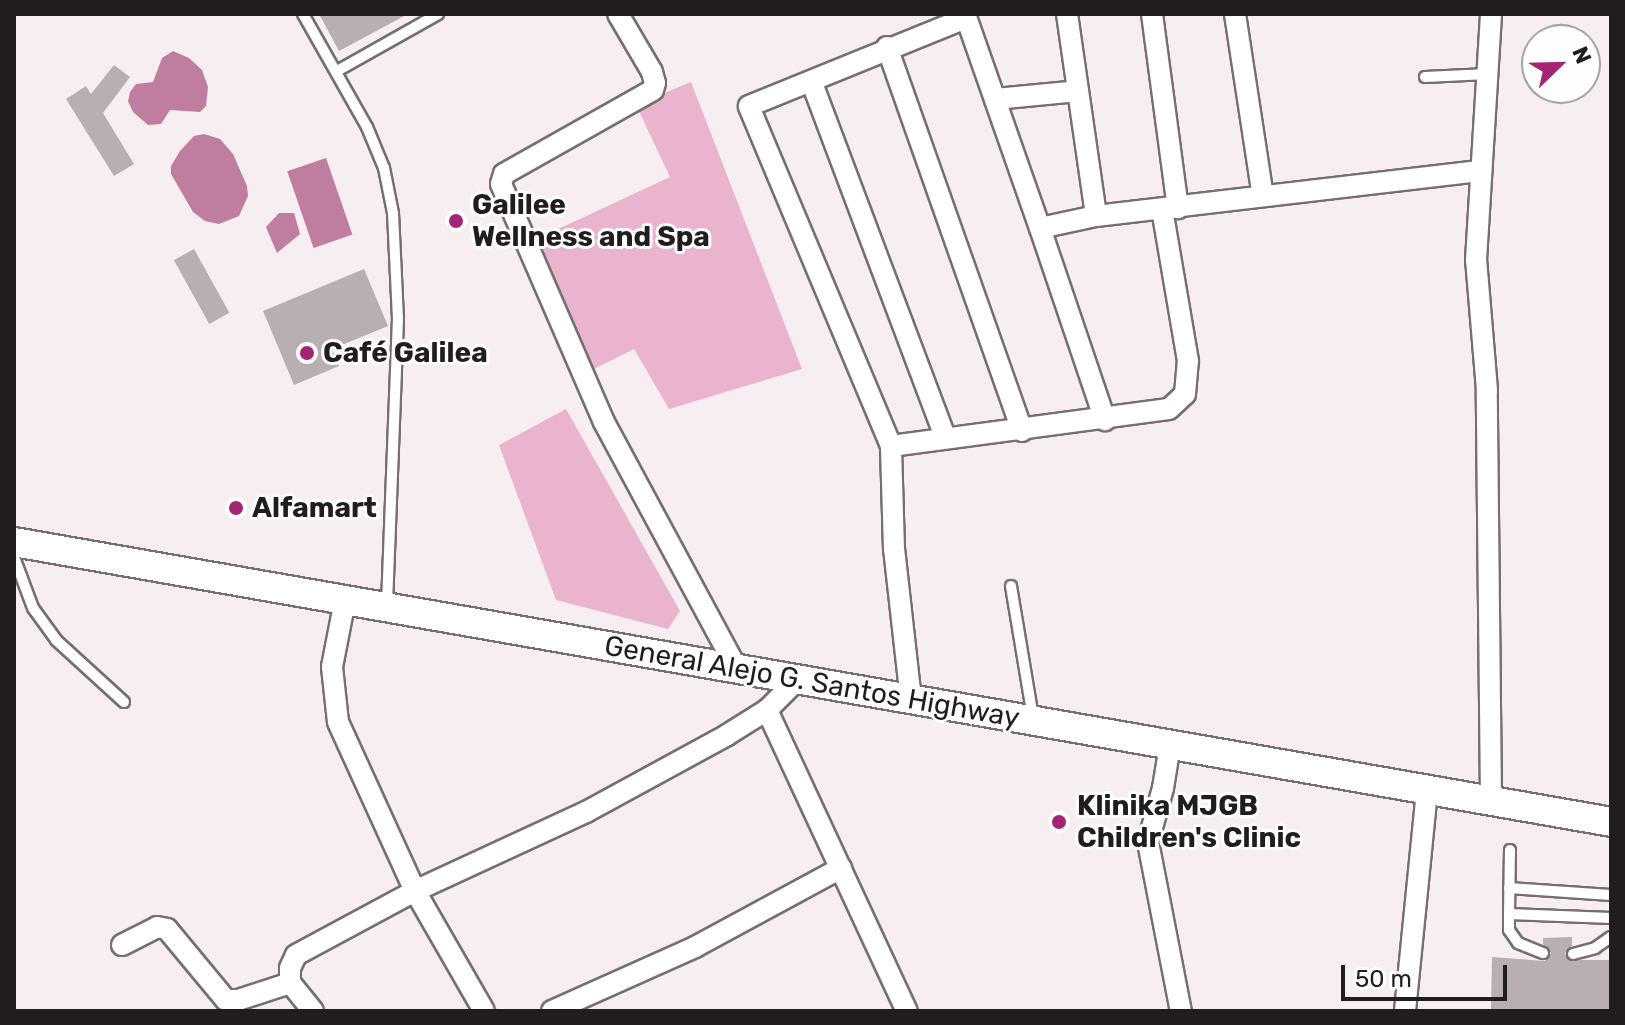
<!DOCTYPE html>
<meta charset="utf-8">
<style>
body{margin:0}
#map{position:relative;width:1625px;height:1025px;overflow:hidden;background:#f7eef2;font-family:Rubik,sans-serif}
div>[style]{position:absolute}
.green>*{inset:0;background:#eab4cf}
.water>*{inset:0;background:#bf7d9f;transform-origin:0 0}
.building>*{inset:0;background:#b8afb3;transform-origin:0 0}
.roads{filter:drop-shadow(2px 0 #766e72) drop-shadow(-2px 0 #766e72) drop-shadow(0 2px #766e72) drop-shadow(0 -2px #766e72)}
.lane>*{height:10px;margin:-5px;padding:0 5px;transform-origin:5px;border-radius:5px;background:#fff}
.street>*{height:20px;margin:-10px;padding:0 10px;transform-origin:10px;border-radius:10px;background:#fff}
.secondary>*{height:28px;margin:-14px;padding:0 14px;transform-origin:14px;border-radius:14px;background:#fff}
.dots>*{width:22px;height:22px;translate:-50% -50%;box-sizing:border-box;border:4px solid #fefefe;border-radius:50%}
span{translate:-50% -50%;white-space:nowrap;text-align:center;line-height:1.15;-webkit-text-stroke:6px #fefefe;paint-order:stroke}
.poi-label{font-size:28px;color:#211d1f;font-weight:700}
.left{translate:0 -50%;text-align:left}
.street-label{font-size:28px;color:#211d1f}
.frame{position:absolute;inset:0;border:16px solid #211d1f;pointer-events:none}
.north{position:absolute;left:1521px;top:24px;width:80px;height:80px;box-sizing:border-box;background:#fefefe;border:2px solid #a6a4a5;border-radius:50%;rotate:67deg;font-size:22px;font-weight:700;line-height:32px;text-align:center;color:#211d1f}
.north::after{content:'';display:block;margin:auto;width:28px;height:36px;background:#a52575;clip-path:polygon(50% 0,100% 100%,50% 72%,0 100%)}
.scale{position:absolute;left:1341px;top:965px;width:166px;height:36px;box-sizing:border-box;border:4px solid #211d1f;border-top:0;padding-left:10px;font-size:24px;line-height:28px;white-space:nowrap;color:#211d1f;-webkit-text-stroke:6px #fefefe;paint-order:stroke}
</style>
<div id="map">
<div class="green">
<i style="clip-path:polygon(691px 82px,802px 369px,669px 409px,634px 349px,580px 376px,526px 244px,670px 177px,636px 105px)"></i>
<i style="clip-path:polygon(566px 409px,680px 611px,668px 629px,556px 600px,499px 445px)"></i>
</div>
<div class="water">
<i style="clip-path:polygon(173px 51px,189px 58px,202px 70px,208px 87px,206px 106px,200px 112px,170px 110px,161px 124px,148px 125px,133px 112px,128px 101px,130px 92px,136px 84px,153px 82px,162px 58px)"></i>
<i style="clip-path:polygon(204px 134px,220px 139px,233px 154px,247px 186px,248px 196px,239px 216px,219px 224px,205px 221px,193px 212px,171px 174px,171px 166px,180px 151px,194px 136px)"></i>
<i style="left:326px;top:158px;width:81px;height:41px;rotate:71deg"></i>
<i style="clip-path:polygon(279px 213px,294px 213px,300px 234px,277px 253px,266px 227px)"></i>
</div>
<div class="building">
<i style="clip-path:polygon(319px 14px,408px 14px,339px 51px)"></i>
<i style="clip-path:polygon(114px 65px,130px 77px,103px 113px,134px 164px,114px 176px,66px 99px,86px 86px,91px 94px)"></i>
<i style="left:194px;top:249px;width:73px;height:23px;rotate:61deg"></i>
<i style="clip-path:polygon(364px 269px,388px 326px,332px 349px,339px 366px,294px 385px,263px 311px)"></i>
<i style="clip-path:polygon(1572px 937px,1572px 946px,1565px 953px,1568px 960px,1611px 960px,1611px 1011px,1491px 1011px,1492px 957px,1545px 961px,1551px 953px,1543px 944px,1543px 938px)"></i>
</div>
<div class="roads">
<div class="lane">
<i style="left:303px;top:14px;width:130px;rotate:60.5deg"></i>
<i style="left:367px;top:127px;width:44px;rotate:67.5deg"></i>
<i style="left:384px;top:168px;width:46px;rotate:78.7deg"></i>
<i style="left:393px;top:213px;width:105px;rotate:87.3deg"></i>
<i style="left:398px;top:318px;width:288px;rotate:92.2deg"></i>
<i style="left:337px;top:71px;width:116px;rotate:-29.4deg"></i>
<i style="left:1425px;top:77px;width:63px;rotate:-2.7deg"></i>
<i style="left:14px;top:557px;width:54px;rotate:69.6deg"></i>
<i style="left:33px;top:608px;width:39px;rotate:54deg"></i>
<i style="left:56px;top:640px;width:92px;rotate:42.4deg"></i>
<i style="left:1011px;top:586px;width:134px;rotate:80.5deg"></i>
<i style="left:1510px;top:850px;width:64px;rotate:90.9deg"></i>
<i style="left:1509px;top:914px;width:102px;rotate:2.2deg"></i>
<i style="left:1509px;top:888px;width:102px;rotate:3.9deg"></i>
<i style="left:1509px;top:914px;width:16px;rotate:90deg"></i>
<i style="left:1509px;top:930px;width:16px;rotate:55deg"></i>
<i style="left:1518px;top:943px;width:27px;rotate:22deg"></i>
<i style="left:1573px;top:954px;width:23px;rotate:-15deg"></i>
<i style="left:1595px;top:948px;width:19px;rotate:-35deg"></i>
</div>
<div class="street">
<i style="left:618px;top:14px;width:67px;rotate:59.6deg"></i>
<i style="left:652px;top:72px;width:11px;rotate:75deg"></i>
<i style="left:655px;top:83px;width:7px;rotate:106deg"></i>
<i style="left:653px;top:90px;width:171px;rotate:150.6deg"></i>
<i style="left:504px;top:174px;width:10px;rotate:107deg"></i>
<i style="left:501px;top:184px;width:259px;rotate:66.6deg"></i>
<i style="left:604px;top:422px;width:281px;rotate:61.7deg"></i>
<i style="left:965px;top:14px;width:227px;rotate:70.7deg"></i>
<i style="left:1040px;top:228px;width:57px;rotate:-12.1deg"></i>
<i style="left:1096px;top:216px;width:388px;rotate:-6.7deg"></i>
<i style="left:1067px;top:14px;width:204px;rotate:81.8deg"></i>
<i style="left:1152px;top:14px;width:196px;rotate:82.4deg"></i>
<i style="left:1235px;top:14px;width:184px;rotate:81.3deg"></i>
<i style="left:887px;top:47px;width:407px;rotate:70.6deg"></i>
<i style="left:812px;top:83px;width:378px;rotate:69.4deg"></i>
<i style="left:995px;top:99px;width:83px;rotate:-5.5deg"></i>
<i style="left:1040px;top:228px;width:203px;rotate:71.3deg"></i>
<i style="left:891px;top:446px;width:280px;rotate:-7.6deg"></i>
<i style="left:1169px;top:409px;width:22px;rotate:-43deg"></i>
<i style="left:1185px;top:394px;width:33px;rotate:-85deg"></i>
<i style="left:1188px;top:361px;width:154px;rotate:-99.7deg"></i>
<i style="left:345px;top:600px;width:68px;rotate:101deg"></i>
<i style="left:332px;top:667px;width:55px;rotate:83.8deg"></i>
<i style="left:338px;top:722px;width:186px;rotate:65.5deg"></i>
<i style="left:415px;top:891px;width:138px;rotate:60.1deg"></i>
<i style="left:911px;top:700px;width:152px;rotate:-96.4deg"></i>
<i style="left:894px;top:549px;width:103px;rotate:-91.7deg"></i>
<i style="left:891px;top:446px;width:368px;rotate:-112.7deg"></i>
<i style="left:749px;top:106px;width:234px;rotate:-22.1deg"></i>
<i style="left:767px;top:710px;width:332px;rotate:65.1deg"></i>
<i style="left:1170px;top:745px;width:44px;rotate:99.2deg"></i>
<i style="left:1163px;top:788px;width:56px;rotate:105.5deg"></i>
<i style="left:1148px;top:842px;width:172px;rotate:79deg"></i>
<i style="left:1491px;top:800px;width:410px;rotate:-90.6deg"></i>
<i style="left:1487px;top:390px;width:130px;rotate:-94.8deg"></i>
<i style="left:1476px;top:260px;width:246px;rotate:-86.5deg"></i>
<i style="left:122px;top:945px;width:39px;rotate:-27deg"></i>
<i style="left:157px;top:927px;width:10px;rotate:11deg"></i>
<i style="left:167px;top:929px;width:92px;rotate:50.3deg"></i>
<i style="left:226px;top:1000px;width:12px"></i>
<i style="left:238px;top:1000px;width:55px;rotate:-18.1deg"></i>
<i style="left:313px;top:1011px;width:36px;rotate:-129deg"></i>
<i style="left:290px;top:983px;width:15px;rotate:-90deg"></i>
<i style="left:290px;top:968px;width:14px;rotate:-65deg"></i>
<i style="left:296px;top:955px;width:135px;rotate:-28.3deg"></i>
<i style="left:415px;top:891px;width:188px;rotate:-24.8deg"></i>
<i style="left:586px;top:812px;width:161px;rotate:-28.6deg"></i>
<i style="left:727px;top:735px;width:47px;rotate:-32deg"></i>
<i style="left:767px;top:710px;width:40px;rotate:-45deg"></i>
<i style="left:552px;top:1011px;width:157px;rotate:-24.1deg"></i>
<i style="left:695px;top:947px;width:166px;rotate:-28.4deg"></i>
<i style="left:1405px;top:1011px;width:222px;rotate:-84.3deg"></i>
</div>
<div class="secondary">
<i style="left:14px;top:542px;width:1621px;rotate:9.94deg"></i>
</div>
</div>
<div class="dots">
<i style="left:456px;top:221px;background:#a52575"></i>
<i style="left:307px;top:353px;background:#a52575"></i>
<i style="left:236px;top:508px;background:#a52575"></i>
<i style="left:1059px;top:822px;background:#a52575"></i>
</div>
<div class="poi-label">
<span class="left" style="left:472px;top:221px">Galilee<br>Wellness and Spa</span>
<span class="left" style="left:323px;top:353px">Café Galilea</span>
<span class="left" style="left:252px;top:508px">Alfamart</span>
<span class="left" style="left:1077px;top:822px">Klinika MJGB<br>Children's Clinic</span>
</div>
<div class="street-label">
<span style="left:812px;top:682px;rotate:10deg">General Alejo G. Santos Highway</span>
</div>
<div class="frame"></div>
<div class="north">N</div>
<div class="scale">50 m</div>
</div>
